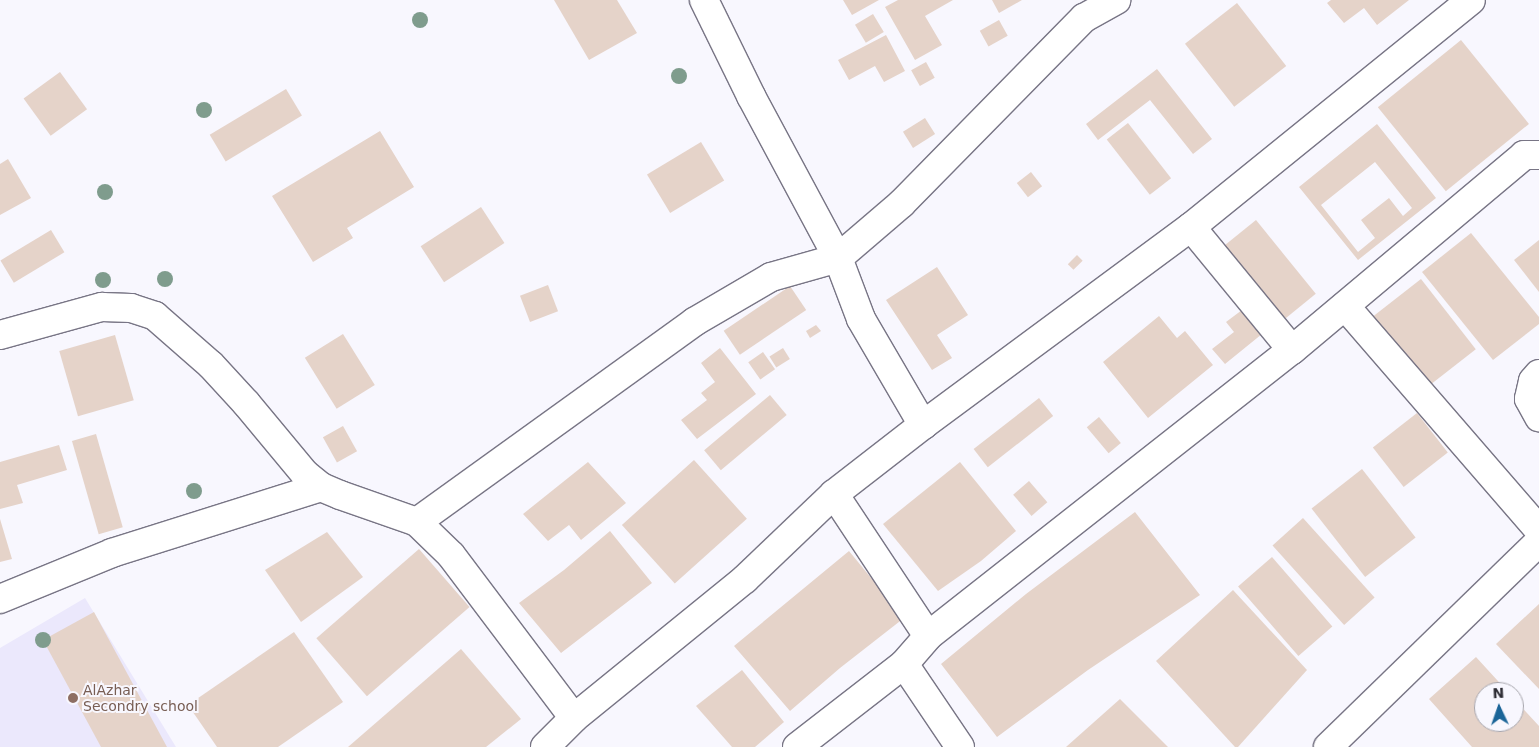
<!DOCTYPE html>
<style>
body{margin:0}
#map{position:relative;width:1539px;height:747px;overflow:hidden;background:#f8f7fe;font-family:"DejaVu Sans",sans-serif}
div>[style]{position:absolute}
.built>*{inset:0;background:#ebe8fc}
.building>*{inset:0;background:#e5d3c9;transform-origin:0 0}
.roads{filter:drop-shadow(1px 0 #787585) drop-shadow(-1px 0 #787585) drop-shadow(0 1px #787585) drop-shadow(0 -1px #787585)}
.street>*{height:28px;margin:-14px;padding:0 14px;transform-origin:14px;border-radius:14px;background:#fff}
.trees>*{width:16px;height:16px;margin:-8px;border-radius:50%;background:#7f9c8d}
.dots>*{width:14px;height:14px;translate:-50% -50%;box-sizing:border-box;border:2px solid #f8f7fe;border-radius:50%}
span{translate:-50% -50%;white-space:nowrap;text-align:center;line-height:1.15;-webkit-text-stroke:4px #f8f7fe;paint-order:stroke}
.education-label{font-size:14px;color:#785e54}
.left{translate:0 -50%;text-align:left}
.north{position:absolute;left:1474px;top:682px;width:50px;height:50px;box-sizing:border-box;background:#f8f7fe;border:1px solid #a7a6ad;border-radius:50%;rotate:357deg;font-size:14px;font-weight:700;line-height:20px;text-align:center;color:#2d2c33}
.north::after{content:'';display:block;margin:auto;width:18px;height:22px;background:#1b6598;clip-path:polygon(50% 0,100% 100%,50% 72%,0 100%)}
</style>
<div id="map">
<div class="built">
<i style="clip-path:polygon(85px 598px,176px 747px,0 747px,0 648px)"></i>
</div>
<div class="building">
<i style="clip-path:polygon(554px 0,617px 0,637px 33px,589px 60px)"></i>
<i style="clip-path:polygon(843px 0,879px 0,852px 15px)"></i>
<i style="clip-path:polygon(898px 0,953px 0,925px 16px,942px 45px,915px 60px,885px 7px)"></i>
<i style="clip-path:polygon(992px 0,1022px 0,999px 13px)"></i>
<i style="clip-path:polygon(1331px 0,1409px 0,1377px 25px,1364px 8px,1344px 23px,1327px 3px)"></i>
<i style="left:1237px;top:3px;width:80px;height:66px;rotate:52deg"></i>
<i style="left:873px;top:14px;width:21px;height:21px;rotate:59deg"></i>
<i style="left:999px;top:20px;width:18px;height:22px;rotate:61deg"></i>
<i style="clip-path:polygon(886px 35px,905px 71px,884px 82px,875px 66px,849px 80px,838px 60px)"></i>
<i style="left:1461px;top:40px;width:108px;height:107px;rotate:51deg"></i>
<i style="left:926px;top:62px;width:18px;height:17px;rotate:61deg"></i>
<i style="clip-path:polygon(1157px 69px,1212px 139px,1193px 154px,1150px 100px,1098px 140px,1086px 124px)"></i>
<i style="left:60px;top:72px;width:46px;height:45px;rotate:54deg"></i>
<i style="left:286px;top:89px;width:31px;height:89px;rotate:59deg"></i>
<i style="left:925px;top:118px;width:19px;height:26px;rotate:58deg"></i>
<i style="left:1128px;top:123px;width:70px;height:27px;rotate:52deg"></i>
<i style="clip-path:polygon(evenodd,1377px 124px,1436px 198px,1358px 260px,1299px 187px,1377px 124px,1375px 162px,1412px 208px,1403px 216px,1389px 198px,1361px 220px,1375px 238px,1358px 252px,1321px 205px,1375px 162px)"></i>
<i style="clip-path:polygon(380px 131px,414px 187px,347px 228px,353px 238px,313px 262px,272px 196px)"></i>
<i style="left:701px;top:142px;width:45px;height:63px;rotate:59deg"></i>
<i style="clip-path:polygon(8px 159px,31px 198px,0 215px,0 164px)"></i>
<i style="left:1031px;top:172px;width:18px;height:18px;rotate:52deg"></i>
<i style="left:481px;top:207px;width:43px;height:72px;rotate:57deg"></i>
<i style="left:1256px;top:220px;width:95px;height:45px;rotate:51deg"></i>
<i style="left:51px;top:230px;width:26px;height:59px;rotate:59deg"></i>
<i style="clip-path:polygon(1471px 233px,1539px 317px,1539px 324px,1493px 360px,1422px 272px)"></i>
<i style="clip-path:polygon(1539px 240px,1539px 292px,1514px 260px)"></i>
<i style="left:1077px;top:255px;width:8px;height:13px;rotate:45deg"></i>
<i style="clip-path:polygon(937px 267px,968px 315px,937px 335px,952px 358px,932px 370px,886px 300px)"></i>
<i style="left:1421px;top:279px;width:89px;height:63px;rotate:52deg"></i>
<i style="left:548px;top:285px;width:28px;height:30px;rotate:69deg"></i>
<i style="left:790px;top:286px;width:29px;height:80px;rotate:56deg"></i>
<i style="clip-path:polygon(1242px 310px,1262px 334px,1225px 364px,1212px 349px,1234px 332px,1226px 322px)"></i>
<i style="clip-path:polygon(1159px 316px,1177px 338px,1185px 331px,1213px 365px,1148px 418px,1103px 362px)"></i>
<i style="clip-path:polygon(816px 325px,821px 331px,810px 338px,806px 331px)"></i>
<i style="left:343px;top:334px;width:60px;height:45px;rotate:58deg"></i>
<i style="left:115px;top:335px;width:68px;height:58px;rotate:74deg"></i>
<i style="clip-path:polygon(720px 348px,756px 394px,697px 439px,681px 420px,707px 400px,701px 393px,715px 382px,701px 363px)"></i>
<i style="left:783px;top:348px;width:13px;height:16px;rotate:58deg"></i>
<i style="left:763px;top:352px;width:21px;height:18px;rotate:55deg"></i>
<i style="left:770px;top:395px;width:26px;height:86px;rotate:50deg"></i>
<i style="left:1039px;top:398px;width:23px;height:83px;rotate:52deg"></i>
<i style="left:1417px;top:413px;width:50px;height:56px;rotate:52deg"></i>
<i style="left:1099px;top:417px;width:34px;height:16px;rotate:50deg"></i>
<i style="left:343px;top:426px;width:29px;height:23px;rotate:61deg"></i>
<i style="left:96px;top:434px;width:97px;height:25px;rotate:74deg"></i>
<i style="clip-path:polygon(59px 445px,67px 470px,17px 485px,23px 503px,0 509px,0 462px)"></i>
<i style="left:694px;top:460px;width:79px;height:97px;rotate:48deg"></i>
<i style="clip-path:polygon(588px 462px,626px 503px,581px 540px,569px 525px,548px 541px,523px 514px)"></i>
<i style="clip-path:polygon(960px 462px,1016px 531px,981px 561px,938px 591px,883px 524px)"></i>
<i style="left:1362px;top:469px;width:87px;height:64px;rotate:52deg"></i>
<i style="left:1029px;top:481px;width:28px;height:21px;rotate:49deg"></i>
<i style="clip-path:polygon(1135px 512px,1200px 595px,1088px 670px,997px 737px,941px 664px,1026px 594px)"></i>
<i style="left:1303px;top:518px;width:107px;height:41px;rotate:48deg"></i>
<i style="clip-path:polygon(0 519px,12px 559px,0 562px)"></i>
<i style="clip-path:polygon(610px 531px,652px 583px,561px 653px,519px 603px,564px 570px)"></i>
<i style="clip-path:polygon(327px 532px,363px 577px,301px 622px,265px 570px)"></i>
<i style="left:419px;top:549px;width:77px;height:136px;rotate:49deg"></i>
<i style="clip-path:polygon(849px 551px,904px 618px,840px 668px,790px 711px,734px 646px)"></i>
<i style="left:1272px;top:557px;width:92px;height:45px;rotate:49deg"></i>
<i style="clip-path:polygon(1233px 590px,1307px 670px,1238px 747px,1235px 747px,1156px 661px)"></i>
<i style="clip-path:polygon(1539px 604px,1539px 689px,1496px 644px)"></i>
<i style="clip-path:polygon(94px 612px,167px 747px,101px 747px,43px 640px)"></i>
<i style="clip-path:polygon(294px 632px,343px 702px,278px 747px,217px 747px,188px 705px)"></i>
<i style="clip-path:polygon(461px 649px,521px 719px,486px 747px,348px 747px)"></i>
<i style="clip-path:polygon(1476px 657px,1508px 692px,1484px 692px,1484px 722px,1514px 722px,1514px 699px,1539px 726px,1539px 747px,1472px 747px,1429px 699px)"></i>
<i style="clip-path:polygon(742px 670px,784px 722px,755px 747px,732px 747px,696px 706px)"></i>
<i style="clip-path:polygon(1120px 699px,1168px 747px,1066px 747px)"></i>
</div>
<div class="roads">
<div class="street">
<i style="left:704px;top:0;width:107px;rotate:63.9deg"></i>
<i style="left:751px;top:96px;width:184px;rotate:61.8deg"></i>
<i style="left:838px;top:258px;width:65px;rotate:69.3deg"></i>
<i style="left:861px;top:319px;width:123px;rotate:59.7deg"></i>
<i style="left:1191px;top:227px;width:159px;rotate:50.6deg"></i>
<i style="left:1345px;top:306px;width:296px;rotate:49.1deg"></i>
<i style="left:0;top:335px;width:106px;rotate:-15.4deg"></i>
<i style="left:102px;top:307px;width:29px;rotate:2deg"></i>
<i style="left:131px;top:308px;width:25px;rotate:18deg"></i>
<i style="left:155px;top:316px;width:74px;rotate:41.2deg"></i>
<i style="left:211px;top:365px;width:52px;rotate:47.4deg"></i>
<i style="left:246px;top:403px;width:92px;rotate:50.3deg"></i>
<i style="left:305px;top:474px;width:21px;rotate:39deg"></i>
<i style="left:321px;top:487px;width:21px;rotate:23deg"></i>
<i style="left:340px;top:495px;width:82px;rotate:19.3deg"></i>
<i style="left:417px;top:522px;width:47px;rotate:44.1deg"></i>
<i style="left:451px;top:555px;width:204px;rotate:53deg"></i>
<i style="left:1539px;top:374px;width:9px;rotate:131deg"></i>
<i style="left:1533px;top:381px;width:18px;rotate:103deg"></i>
<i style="left:1529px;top:399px;width:21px;rotate:61deg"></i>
<i style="left:834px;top:494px;width:170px;rotate:56.5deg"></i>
<i style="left:417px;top:522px;width:342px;rotate:-35.8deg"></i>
<i style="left:694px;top:322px;width:89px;rotate:-30.3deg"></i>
<i style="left:771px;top:277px;width:70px;rotate:-15.8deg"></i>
<i style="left:838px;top:258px;width:83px;rotate:-40.6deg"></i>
<i style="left:901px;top:204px;width:261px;rotate:-45.5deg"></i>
<i style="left:1084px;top:18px;width:37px;rotate:-29deg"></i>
<i style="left:0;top:599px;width:121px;rotate:-22.3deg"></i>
<i style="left:112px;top:553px;width:219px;rotate:-17.5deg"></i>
<i style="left:904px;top:664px;width:100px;rotate:56deg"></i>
<i style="left:545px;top:747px;width:41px;rotate:-45deg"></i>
<i style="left:574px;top:718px;width:220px;rotate:-39.1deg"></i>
<i style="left:745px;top:579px;width:123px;rotate:-43.7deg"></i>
<i style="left:834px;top:494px;width:113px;rotate:-37.8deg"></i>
<i style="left:923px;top:425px;width:333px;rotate:-36.5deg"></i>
<i style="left:1191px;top:227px;width:360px;rotate:-39deg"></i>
<i style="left:797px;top:747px;width:135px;rotate:-37.8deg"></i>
<i style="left:904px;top:664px;width:37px;rotate:-49deg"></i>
<i style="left:928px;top:636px;width:463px;rotate:-38.2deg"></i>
<i style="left:1292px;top:350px;width:303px;rotate:-40deg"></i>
<i style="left:1524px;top:155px;width:15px"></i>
<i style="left:1328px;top:747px;width:294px;rotate:-44.2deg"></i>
</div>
</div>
<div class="trees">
<i style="left:420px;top:20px"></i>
<i style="left:679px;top:76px"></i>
<i style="left:204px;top:110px"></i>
<i style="left:105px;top:192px"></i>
<i style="left:165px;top:279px"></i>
<i style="left:103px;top:280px"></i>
<i style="left:194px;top:491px"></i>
<i style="left:43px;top:640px"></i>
</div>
<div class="dots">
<i style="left:73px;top:698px;background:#8d6e63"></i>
</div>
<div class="education-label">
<span class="left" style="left:83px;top:698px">AlAzhar<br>Secondry school</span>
</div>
<div class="north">N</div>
</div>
